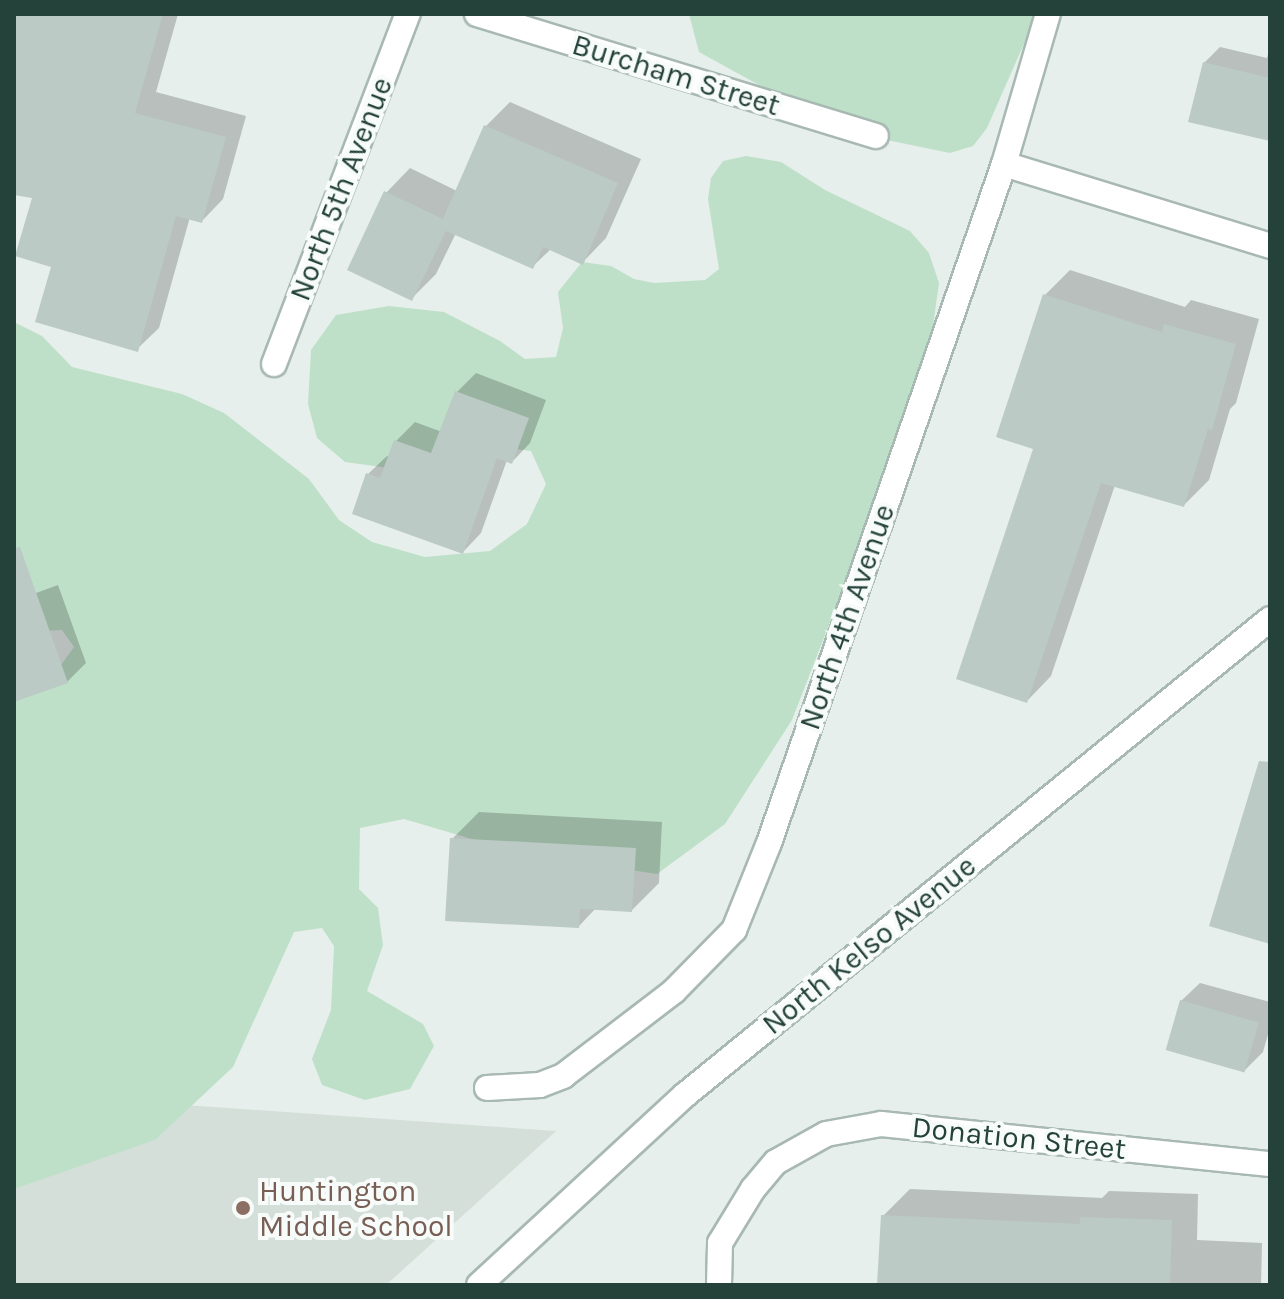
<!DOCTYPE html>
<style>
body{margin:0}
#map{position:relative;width:1284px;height:1299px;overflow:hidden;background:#e6efeb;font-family:Karla,sans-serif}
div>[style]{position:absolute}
.built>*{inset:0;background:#d4dfda}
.green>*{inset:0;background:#bfe0c8}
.shadow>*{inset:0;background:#0003}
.building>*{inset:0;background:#bbcac4;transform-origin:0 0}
.roads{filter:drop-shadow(2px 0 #a8b8b2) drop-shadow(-2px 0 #a8b8b2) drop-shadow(0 2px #a8b8b2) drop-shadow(0 -2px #a8b8b2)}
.street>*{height:24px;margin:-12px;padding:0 12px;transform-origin:12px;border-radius:12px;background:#fff}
.secondary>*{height:24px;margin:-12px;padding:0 12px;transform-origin:12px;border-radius:12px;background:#fff}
.dots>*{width:22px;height:22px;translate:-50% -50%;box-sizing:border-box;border:4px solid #f7fbf9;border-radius:50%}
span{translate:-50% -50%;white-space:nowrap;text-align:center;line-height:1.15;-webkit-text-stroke:8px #f7fbf9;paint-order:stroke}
.street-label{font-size:30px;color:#24423a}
.education-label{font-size:30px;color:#785e54}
.left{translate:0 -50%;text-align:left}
.frame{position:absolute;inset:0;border:16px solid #24423a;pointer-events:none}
</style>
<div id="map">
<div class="built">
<i style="clip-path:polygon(14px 1093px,556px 1131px,386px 1285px,14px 1285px)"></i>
</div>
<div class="green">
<i style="clip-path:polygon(689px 14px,1037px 14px,987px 128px,973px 146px,950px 153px,843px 131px,699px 52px)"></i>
<i style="clip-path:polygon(746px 156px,781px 162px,825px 190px,910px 231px,929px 253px,939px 283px,929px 354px,914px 385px,888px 473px,792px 720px,725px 824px,657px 874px,519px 853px,404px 819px,360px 828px,359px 889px,378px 908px,383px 945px,367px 991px,423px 1024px,434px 1046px,410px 1089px,365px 1100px,322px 1085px,312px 1059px,331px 1010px,334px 946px,322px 928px,294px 932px,233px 1067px,155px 1140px,14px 1189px,14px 674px,61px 665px,74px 647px,62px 630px,41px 631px,14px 642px,14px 322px,42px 336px,72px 367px,182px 394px,224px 413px,309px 479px,339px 520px,372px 542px,425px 557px,490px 551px,527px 524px,546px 484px,531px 451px,472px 443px,389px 468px,345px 462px,317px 438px,308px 404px,311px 350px,336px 315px,389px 306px,444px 312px,500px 341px,525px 359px,556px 357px,563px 328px,558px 292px,582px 262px,611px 266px,634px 279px,654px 283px,705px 280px,719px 269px,708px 199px,711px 178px,723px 161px)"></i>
</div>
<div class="shadow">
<i style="clip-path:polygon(14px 14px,178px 14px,156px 92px,246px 116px,223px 199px,202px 221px,190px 217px,159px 328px,137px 349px,54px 265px,47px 155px,14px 146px)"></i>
<i style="clip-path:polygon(1220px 47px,1267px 58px,1270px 47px,1270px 139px,1204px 63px)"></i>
<i style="clip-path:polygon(510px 102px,641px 159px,606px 238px,582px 263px,551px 249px,533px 266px,456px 233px,436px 274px,412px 298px,386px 193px,410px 168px,457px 191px,486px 126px)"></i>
<i style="clip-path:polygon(1070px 270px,1185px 307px,1191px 300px,1259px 319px,1236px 403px,1230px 409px,1209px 480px,1184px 505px,1115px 485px,1051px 676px,1027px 701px,1045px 295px)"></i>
<i style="clip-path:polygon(476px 373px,546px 400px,530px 443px,512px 462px,507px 460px,481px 533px,463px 552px,368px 474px,387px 456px,390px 457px,396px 441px,415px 422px,442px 432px,457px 392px)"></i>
<i style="clip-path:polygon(58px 585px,86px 663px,67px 682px,14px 700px,14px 601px)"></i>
<i style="clip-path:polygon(479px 812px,662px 822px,659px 883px,632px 910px,596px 908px,579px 926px,452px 839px)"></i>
<i style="clip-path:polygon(1200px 983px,1270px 1002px,1270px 1027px,1263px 1052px,1245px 1070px,1181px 1001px)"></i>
<i style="clip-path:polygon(910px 1189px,1102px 1198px,1109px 1191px,1198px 1194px,1197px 1240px,1262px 1243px,1261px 1285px,879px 1285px,883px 1216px)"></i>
</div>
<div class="building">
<i style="clip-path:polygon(14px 14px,163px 14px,135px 113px,226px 137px,202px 223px,176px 216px,138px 352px,35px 322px,51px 267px,15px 256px,32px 198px,14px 195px)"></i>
<i style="clip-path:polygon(1203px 62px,1270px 78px,1270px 141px,1188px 122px)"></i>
<i style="clip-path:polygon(484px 125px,618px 183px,583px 265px,543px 247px,533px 269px,446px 231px,412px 301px,347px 270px,384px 191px,443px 219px)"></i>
<i style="clip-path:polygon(1043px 294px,1162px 332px,1164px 324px,1236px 344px,1212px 430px,1208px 429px,1184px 507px,1101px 483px,1027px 703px,956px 679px,1033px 449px,996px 437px)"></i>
<i style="clip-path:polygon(455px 391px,529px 418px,512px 464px,497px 458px,463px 554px,352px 514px,366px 473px,380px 478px,394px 440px,431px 453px)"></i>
<i style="clip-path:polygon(20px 547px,68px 683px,14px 702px,14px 548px)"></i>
<i style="clip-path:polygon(1259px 761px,1270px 762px,1270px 944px,1209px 926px)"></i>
<i style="clip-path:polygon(450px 838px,636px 848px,632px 912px,580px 909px,579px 928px,445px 921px)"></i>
<i style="left:1180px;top:1000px;width:82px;height:52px;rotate:16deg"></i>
<i style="clip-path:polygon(881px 1215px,1080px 1224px,1080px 1217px,1172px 1220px,1170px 1285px,877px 1285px)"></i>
</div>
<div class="roads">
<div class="street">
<i style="left:477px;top:14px;width:417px;rotate:17deg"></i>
<i style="left:1004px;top:164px;width:278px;rotate:17.1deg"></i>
<i style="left:274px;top:364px;width:375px;rotate:-69.1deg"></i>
<i style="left:487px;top:1088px;width:53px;rotate:-3.2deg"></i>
<i style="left:540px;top:1085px;width:25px;rotate:-21deg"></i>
<i style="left:563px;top:1076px;width:140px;rotate:-37.4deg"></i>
<i style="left:674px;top:991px;width:86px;rotate:-45.5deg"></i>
<i style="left:734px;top:930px;width:94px;rotate:-68.1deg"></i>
<i style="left:769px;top:843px;width:719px;rotate:-70.91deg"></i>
<i style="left:1004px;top:164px;width:156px;rotate:-73.7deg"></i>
<i style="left:719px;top:1285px;width:42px;rotate:-88.6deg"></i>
<i style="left:720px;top:1243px;width:63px;rotate:-58.6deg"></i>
<i style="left:753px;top:1189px;width:35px;rotate:-50deg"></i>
<i style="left:776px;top:1162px;width:57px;rotate:-29.2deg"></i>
<i style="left:826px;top:1134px;width:56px;rotate:-10.3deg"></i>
<i style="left:881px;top:1124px;width:391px;rotate:5.9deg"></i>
</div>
<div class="secondary">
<i style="left:479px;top:1285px;width:280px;rotate:-42.7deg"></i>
<i style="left:685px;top:1095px;width:754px;rotate:-39.13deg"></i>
</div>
</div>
<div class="dots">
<i style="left:243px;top:1208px;background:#8d6e63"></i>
</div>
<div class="street-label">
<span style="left:676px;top:75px;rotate:17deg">Burcham Street</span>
<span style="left:341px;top:189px;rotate:-69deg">North 5th Avenue</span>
<span style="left:847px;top:617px;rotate:-71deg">North 4th Avenue</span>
<span style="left:869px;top:945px;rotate:-39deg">North Kelso Avenue</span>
<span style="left:1019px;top:1138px;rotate:6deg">Donation Street</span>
</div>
<div class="education-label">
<span class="left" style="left:259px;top:1208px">Huntington<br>Middle School</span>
</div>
<div class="frame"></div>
</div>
